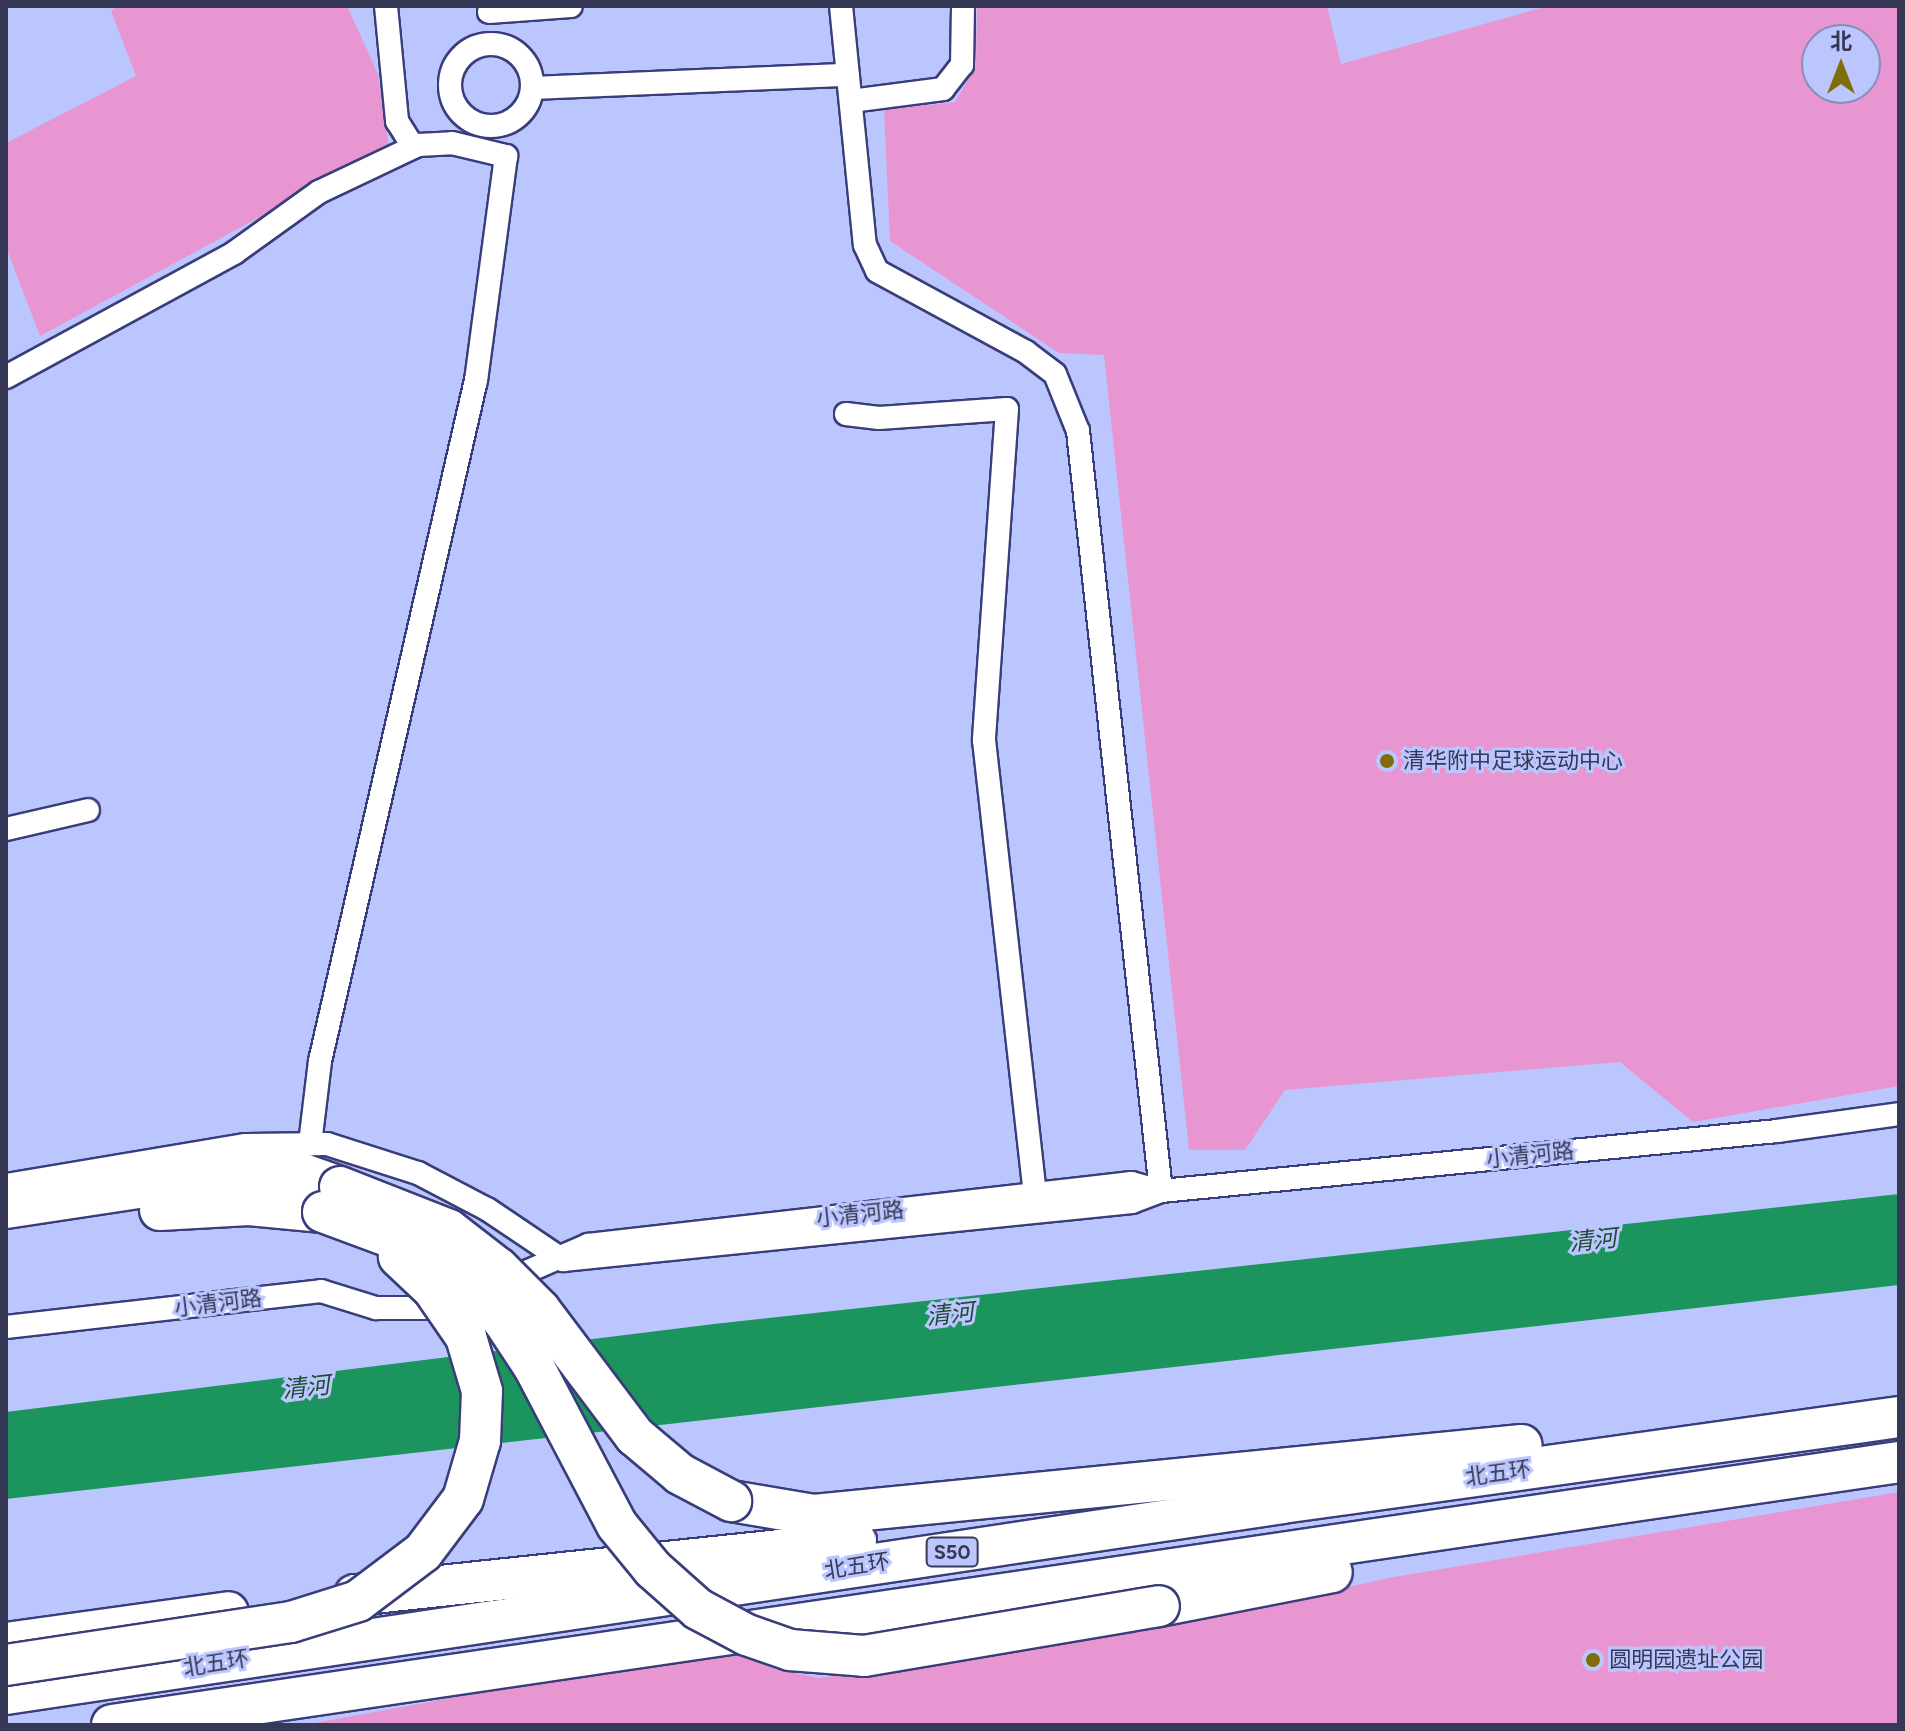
<!DOCTYPE html>
<meta charset="utf-8">
<style>
body{margin:0}
#map{position:relative;width:1905px;height:1731px;overflow:hidden;background:#bcc6fe;font-family:Figtree,"Noto Sans SC",sans-serif}
div>[style]{position:absolute}
.green>*{inset:0;background:#e796d1}
.water>*{inset:0;background:#1b955d}
.roads{filter:drop-shadow(2px 0 #393e7a) drop-shadow(-2px 0 #393e7a) drop-shadow(0 2px #393e7a) drop-shadow(0 -2px #393e7a)}
.minor>*{height:22px;margin:-11px;padding:0 11px;transform-origin:11px;border-radius:11px;background:#fff}
.minor>.ring{margin:-11px;padding:0;box-sizing:content-box;background:none;border:22px solid #fff;border-radius:50%}
.motorway>*{height:40px;margin:-20px;padding:0 20px;transform-origin:20px;border-radius:20px;background:#fff}
.bridges{filter:drop-shadow(2px 0 #393e7a) drop-shadow(-2px 0 #393e7a) drop-shadow(0 2px #393e7a) drop-shadow(0 -2px #393e7a)}
.motorway-bridge>*{height:40px;margin:-20px;padding:0 20px;transform-origin:20px;border-radius:20px;background:#fff}
.dots>*{width:22px;height:22px;translate:-50% -50%;box-sizing:border-box;border:4px solid #bcc6fe;border-radius:50%}
span{translate:-50% -50%;white-space:nowrap;text-align:center;line-height:1.15;-webkit-text-stroke:6px #bcc6fe;paint-order:stroke}
.shield-label span{padding:2px 6px;background:#bcc6fe;border:2px solid;border-radius:6px;-webkit-text-stroke-width:0}
.shield-label{font-size:20px;color:#353955;font-weight:700}
.poi-label{font-size:22px;color:#353955}
.left{translate:0 -50%;text-align:left}
.street-label{font-size:22px;color:#353955}
.water-label{font-size:24px;color:#1f4b33;font-style:italic}
.frame{position:absolute;inset:0;border:8px solid #353955;pointer-events:none}
.north{position:absolute;left:1801px;top:24px;width:80px;height:80px;box-sizing:border-box;background:#bcc6fe;border:2px solid #868eba;border-radius:50%;rotate:0deg;font-size:22px;font-weight:700;line-height:32px;text-align:center;color:#353955}
.north::after{content:'';display:block;margin:auto;width:28px;height:36px;background:#7f6d09;clip-path:polygon(50% 0,100% 100%,50% 72%,0 100%)}
</style>
<div id="map">
<div class="green">
<i style="clip-path:polygon(119px 6px,347px 6px,378px 74px,389px 147px,40px 336px,6px 247px,6px 143px,136px 76px,111px 11px)"></i>
<i style="clip-path:polygon(evenodd,977px 6px,1327px 6px,1341px 64px,1548px 6px,1899px 6px,1899px 1086px,1693px 1122px,1620px 1062px,1285px 1090px,1245px 1150px,1189px 1150px,1104px 355px,1059px 353px,890px 241px,884px 110px,955px 102px,976px 66px,977px 6px,1865px 40px,1865px 88px,1817px 88px,1817px 40px,1865px 40px)"></i>
<i style="clip-path:polygon(1899px 1492px,1899px 1725px,304px 1725px,721px 1648px,775px 1669px,819px 1678px,956px 1661px,1170px 1625px,1394px 1577px)"></i>
</div>
<div class="water">
<i style="clip-path:polygon(1899px 1194px,1899px 1285px,6px 1499px,6px 1412px,714px 1324px)"></i>
</div>
<div class="roads">
<div class="minor">
<i style="left:386px;top:6px;width:116px;rotate:84.5deg"></i>
<i style="left:397px;top:121px;width:31px;rotate:58deg"></i>
<i style="left:841px;top:6px;width:240px;rotate:84.3deg"></i>
<i style="left:865px;top:245px;width:29px;rotate:65deg"></i>
<i style="left:877px;top:271px;width:170px;rotate:28.5deg"></i>
<i style="left:1026px;top:352px;width:36px;rotate:37deg"></i>
<i style="left:1055px;top:374px;width:61px;rotate:68deg"></i>
<i style="left:1078px;top:431px;width:765px;rotate:83.77deg"></i>
<i style="left:489px;top:12px;width:82px;rotate:-4.2deg"></i>
<i class="ring" style="left:450px;top:44px;width:60px;height:60px"></i>
<i style="left:532px;top:88px;width:316px;rotate:-2.4deg"></i>
<i style="left:851px;top:101px;width:93px;rotate:-7.4deg"></i>
<i style="left:943px;top:89px;width:31px;rotate:-52deg"></i>
<i style="left:962px;top:65px;width:59px;rotate:-89deg"></i>
<i style="left:6px;top:377px;width:260px;rotate:-28.5deg"></i>
<i style="left:234px;top:253px;width:105px;rotate:-35.7deg"></i>
<i style="left:319px;top:192px;width:110px;rotate:-25.4deg"></i>
<i style="left:418px;top:145px;width:34px;rotate:-3deg"></i>
<i style="left:452px;top:143px;width:56px;rotate:13.5deg"></i>
<i style="left:506px;top:156px;width:226px;rotate:97.6deg"></i>
<i style="left:476px;top:380px;width:699px;rotate:102.9deg"></i>
<i style="left:320px;top:1061px;width:84px;rotate:96.9deg"></i>
<i style="left:846px;top:414px;width:33px;rotate:7deg"></i>
<i style="left:879px;top:418px;width:128px;rotate:-4deg"></i>
<i style="left:1007px;top:409px;width:332px;rotate:94deg"></i>
<i style="left:984px;top:740px;width:457px;rotate:83.6deg"></i>
<i style="left:6px;top:829px;width:84px;rotate:-13deg"></i>
<i style="left:6px;top:1185px;width:243px;rotate:-9.5deg"></i>
<i style="left:246px;top:1145px;width:81px;rotate:-0.7deg"></i>
<i style="left:327px;top:1144px;width:96px;rotate:17.7deg"></i>
<i style="left:418px;top:1173px;width:78px;rotate:27.6deg"></i>
<i style="left:487px;top:1209px;width:92px;rotate:33.9deg"></i>
<i style="left:563px;top:1260px;width:572px;rotate:-5.82deg"></i>
<i style="left:1132px;top:1202px;width:31px;rotate:-21deg"></i>
<i style="left:1161px;top:1191px;width:619px;rotate:-5.56deg"></i>
<i style="left:1777px;top:1131px;width:123px;rotate:-7.9deg"></i>
<i style="left:503px;top:1282px;width:93px;rotate:-23.5deg"></i>
<i style="left:588px;top:1245px;width:547px;rotate:-6.51deg"></i>
<i style="left:1131px;top:1183px;width:31px;rotate:15deg"></i>
<i style="left:6px;top:1327px;width:317px;rotate:-6.5deg"></i>
<i style="left:321px;top:1291px;width:58px;rotate:17.2deg"></i>
<i style="left:376px;top:1308px;width:58px"></i>
<i style="left:434px;top:1308px;width:15px;rotate:-20deg"></i>
</div>
<div class="motorway">
<i style="left:6px;top:1208px;width:234px;rotate:-8.6deg"></i>
<i style="left:237px;top:1173px;width:60px;rotate:-1deg"></i>
<i style="left:297px;top:1172px;width:46px;rotate:19.2deg"></i>
<i style="left:160px;top:1210px;width:89px;rotate:-3.2deg"></i>
<i style="left:249px;top:1205px;width:74px;rotate:5.4deg"></i>
<i style="left:731px;top:1501px;width:84px;rotate:9.6deg"></i>
<i style="left:814px;top:1515px;width:711px;rotate:-5.65deg"></i>
<i style="left:355px;top:1595px;width:504px;rotate:-6.04deg"></i>
<i style="left:1159px;top:1606px;width:176px;rotate:-11.1deg"></i>
<i style="left:6px;top:1643px;width:224px;rotate:-7.9deg"></i>
<i style="left:6px;top:1694px;width:1290px;rotate:-8.51deg"></i>
<i style="left:1282px;top:1503px;width:623px;rotate:-7.93deg"></i>
<i style="left:112px;top:1725px;width:1806px;rotate:-8.37deg"></i>
</div>
</div>
<div class="bridges">
<div class="motorway-bridge">
<i style="left:340px;top:1187px;width:117px;rotate:21.5deg"></i>
<i style="left:449px;top:1230px;width:62px;rotate:37.8deg"></i>
<i style="left:498px;top:1268px;width:59px;rotate:45deg"></i>
<i style="left:540px;top:1310px;width:158px;rotate:53deg"></i>
<i style="left:635px;top:1436px;width:59px;rotate:40.2deg"></i>
<i style="left:680px;top:1474px;width:58px;rotate:27.9deg"></i>
<i style="left:323px;top:1212px;width:92px;rotate:20.4deg"></i>
<i style="left:409px;top:1244px;width:66px;rotate:33.2deg"></i>
<i style="left:464px;top:1280px;width:56px;rotate:45.7deg"></i>
<i style="left:503px;top:1320px;width:56px;rotate:56.6deg"></i>
<i style="left:534px;top:1367px;width:178px;rotate:62.3deg"></i>
<i style="left:617px;top:1525px;width:57px;rotate:50.7deg"></i>
<i style="left:653px;top:1569px;width:60px;rotate:41.6deg"></i>
<i style="left:698px;top:1609px;width:55px;rotate:28deg"></i>
<i style="left:747px;top:1635px;width:46px;rotate:19.2deg"></i>
<i style="left:790px;top:1650px;width:74px;rotate:4.6deg"></i>
<i style="left:864px;top:1656px;width:299px;rotate:-9.6deg"></i>
<i style="left:6px;top:1665px;width:288px;rotate:-8.6deg"></i>
<i style="left:291px;top:1622px;width:70px;rotate:-17.4deg"></i>
<i style="left:358px;top:1601px;width:81px;rotate:-37deg"></i>
<i style="left:423px;top:1552px;width:66px;rotate:-53deg"></i>
<i style="left:463px;top:1499px;width:60px;rotate:-73.7deg"></i>
<i style="left:480px;top:1441px;width:50px;rotate:-87.7deg"></i>
<i style="left:482px;top:1391px;width:56px;rotate:-106.5deg"></i>
<i style="left:466px;top:1337px;width:58px;rotate:-124.5deg"></i>
<i style="left:433px;top:1289px;width:47px;rotate:-136.7deg"></i>
</div>
</div>
<div class="dots">
<i style="left:1387px;top:761px;background:#7f6d09"></i>
<i style="left:1593px;top:1660px;background:#7f6d09"></i>
</div>
<div class="shield-label">
<span style="left:952px;top:1552px">S50</span>
</div>
<div class="poi-label">
<span class="left" style="left:1403px;top:761px">清华附中足球运动中心</span>
<span class="left" style="left:1609px;top:1660px">圆明园遗址公园</span>
</div>
<div class="street-label">
<span style="left:1530px;top:1155px;rotate:-6deg">小清河路</span>
<span style="left:860px;top:1214px;rotate:-6deg">小清河路</span>
<span style="left:218px;top:1303px;rotate:-7deg">小清河路</span>
<span style="left:1498px;top:1473px;rotate:-8deg">北五环</span>
<span style="left:857px;top:1566px;rotate:-9deg">北五环</span>
<span style="left:216px;top:1663px;rotate:-9deg">北五环</span>
</div>
<div class="water-label">
<span style="left:1593px;top:1240px;rotate:-6deg">清河</span>
<span style="left:950px;top:1314px;rotate:-6deg">清河</span>
<span style="left:306px;top:1387px;rotate:-6deg">清河</span>
</div>
<div class="frame"></div>
<div class="north">北</div>
</div>
